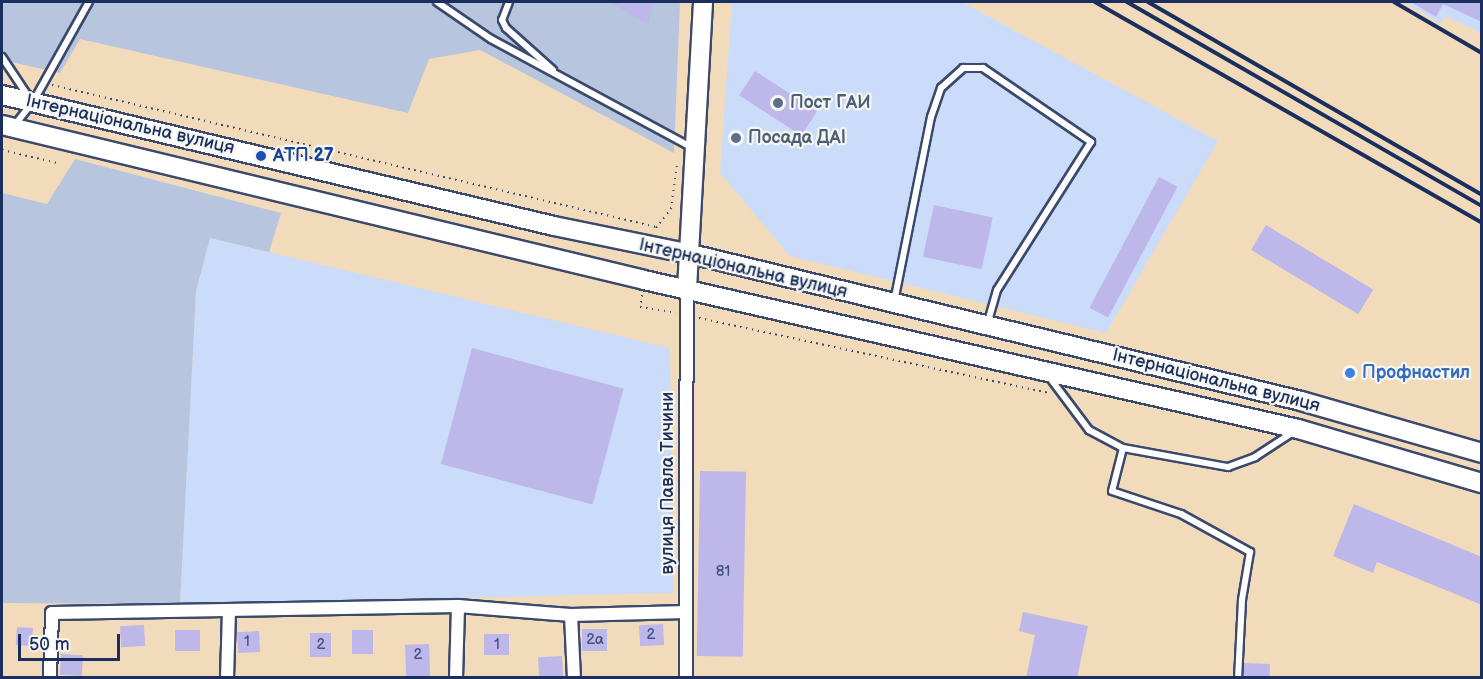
<!DOCTYPE html>
<meta charset="utf-8">
<style>
body{margin:0}
#map{position:relative;width:1483px;height:679px;overflow:hidden;background:#f2dbbb;font-family:"Balsamiq Sans",sans-serif}
div>[style]{position:absolute}
.built>*{inset:0;background:#cadcf9}
.industrial>*{inset:0;background:#b7c5de}
.building>*{inset:0;background:#beb7ea;transform-origin:0 0}
.path>*{height:2px;margin-top:-1px;transform-origin:0;background:repeating-linear-gradient(90deg,#3b496c 0 1.5px,transparent 0 6px)}
.roads{filter:drop-shadow(2px 0 #3b496c) drop-shadow(-2px 0 #3b496c) drop-shadow(0 2px #3b496c) drop-shadow(0 -2px #3b496c)}
.lane>*{height:6px;margin:-3px;padding:0 3px;transform-origin:3px;border-radius:3px;background:#fff}
.street>*{height:12px;margin:-6px;padding:0 6px;transform-origin:6px;border-radius:6px;background:#fff}
.secondary>*{height:18px;margin:-9px;padding:0 9px;transform-origin:9px;border-radius:9px;background:#fff}
.rail>*{height:4px;margin:-2px;padding:0 2px;transform-origin:2px;border-radius:2px;background:#1b2f5e}
.dots>*{width:16px;height:16px;translate:-50% -50%;box-sizing:border-box;border:3px solid #f6f6f2;border-radius:50%}
span{translate:-50% -50%;white-space:nowrap;text-align:center;line-height:1.15;-webkit-text-stroke:4.5px #f6f6f2;paint-order:stroke}
.number-label{font-size:15px;color:#445181}
.number-label span{-webkit-text-stroke-width:0}
.service-label{font-size:18px;color:#4e5e75;font-weight:700}
.left{translate:0 -50%;text-align:left}
.street-label{font-size:18px;color:#1b2f5e}
.transit-label{font-size:18px;color:#164399;font-weight:700}
.shop-label{font-size:18px;color:#366cbe;font-weight:700}
.frame{position:absolute;inset:0;border:3px solid #1b2f5e;pointer-events:none}
.scale{position:absolute;left:18px;top:634px;width:102px;height:27px;box-sizing:border-box;border:3px solid #1b2f5e;border-top:0;padding-left:8px;font-size:18px;line-height:21px;white-space:nowrap;color:#1b2f5e;-webkit-text-stroke:4px #f6f6f2;paint-order:stroke}
</style>
<div id="map">
<div class="built">
<i style="clip-path:polygon(732px 2px,962px 2px,1218px 141px,1106px 333px,790px 256px,720px 173px)"></i>
<i style="clip-path:polygon(1404px 2px,1481px 2px,1481px 33px,1445px 16px,1441px 24px)"></i>
<i style="clip-path:polygon(210px 238px,670px 348px,673px 593px,180px 604px,196px 291px)"></i>
</div>
<div class="industrial">
<i style="clip-path:polygon(2px 2px,680px 2px,674px 153px,480px 50px,429px 59px,408px 113px,80px 39px,60px 73px,2px 60px)"></i>
<i style="clip-path:polygon(75px 159px,281px 213px,269px 252px,210px 238px,196px 291px,180px 604px,2px 603px,2px 193px,47px 204px)"></i>
</div>
<div class="building">
<i style="clip-path:polygon(610px 2px,653px 2px,648px 25px)"></i>
<i style="clip-path:polygon(1411px 2px,1482px 2px,1482px 22px,1443px 4px,1436px 17px)"></i>
<i style="left:755px;top:71px;width:74px;height:29px;rotate:33deg"></i>
<i style="left:1159px;top:177px;width:21px;height:148px;rotate:28deg"></i>
<i style="left:934px;top:205px;width:60px;height:53px;rotate:12deg"></i>
<i style="left:1266px;top:225px;width:125px;height:29px;rotate:31deg"></i>
<i style="left:472px;top:348px;width:157px;height:120px;rotate:15deg"></i>
<i style="left:700px;top:471px;width:46px;height:185px;rotate:1deg"></i>
<i style="clip-path:polygon(1354px 504px,1482px 557px,1482px 605px,1377px 562px,1373px 573px,1333px 556px)"></i>
<i style="clip-path:polygon(1023px 612px,1088px 626px,1077px 678px,1026px 678px,1035px 635px,1019px 631px)"></i>
<i style="left:663px;top:624px;width:21px;height:24px;rotate:87deg"></i>
<i style="left:144px;top:625px;width:21px;height:24px;rotate:87deg"></i>
<i style="left:17px;top:627px;width:16px;height:18px;rotate:4deg"></i>
<i style="left:582px;top:629px;width:25px;height:22px"></i>
<i style="left:200px;top:630px;width:21px;height:25px;rotate:90deg"></i>
<i style="left:352px;top:630px;width:21px;height:24px"></i>
<i style="left:259px;top:631px;width:21px;height:22px;rotate:87deg"></i>
<i style="left:310px;top:633px;width:21px;height:24px"></i>
<i style="left:509px;top:634px;width:21px;height:25px;rotate:90deg"></i>
<i style="left:429px;top:644px;width:34px;height:24px;rotate:88deg"></i>
<i style="left:61px;top:654px;width:22px;height:21px;rotate:3deg"></i>
<i style="left:562px;top:656px;width:22px;height:24px;rotate:87deg"></i>
<i style="left:1244px;top:663px;width:26px;height:15px;rotate:2deg"></i>
</div>
<div class="path">
<i style="left:52px;top:85px;width:621px;rotate:13.21deg"></i>
<i style="left:2px;top:150px;width:57px;rotate:13.1deg"></i>
<i style="left:656px;top:228px;width:24px;rotate:-52deg"></i>
<i style="left:671px;top:209px;width:45px;rotate:-82.4deg"></i>
<i style="left:642px;top:295px;width:12px;rotate:99deg"></i>
<i style="left:640px;top:307px;width:36px;rotate:9deg"></i>
<i style="left:699px;top:318px;width:357px;rotate:12.1deg"></i>
</div>
<div class="roads">
<div class="lane">
<i style="left:437px;top:2px;width:65px;rotate:34.4deg"></i>
<i style="left:491px;top:39px;width:227px;rotate:28.4deg"></i>
<i style="left:509px;top:2px;width:19px;rotate:111deg"></i>
<i style="left:502px;top:20px;width:9px;rotate:63deg"></i>
<i style="left:506px;top:28px;width:63px;rotate:41.8deg"></i>
<i style="left:2px;top:57px;width:47px;rotate:56.3deg"></i>
<i style="left:14px;top:126px;width:31px;rotate:-52deg"></i>
<i style="left:33px;top:102px;width:115px;rotate:-60.8deg"></i>
<i style="left:894px;top:302px;width:189px;rotate:-78.7deg"></i>
<i style="left:931px;top:117px;width:31px;rotate:-71deg"></i>
<i style="left:941px;top:88px;width:30px;rotate:-42deg"></i>
<i style="left:963px;top:68px;width:20px"></i>
<i style="left:983px;top:68px;width:131px;rotate:34.4deg"></i>
<i style="left:1091px;top:142px;width:175px;rotate:122.4deg"></i>
<i style="left:997px;top:290px;width:33px;rotate:106deg"></i>
<i style="left:1050px;top:378px;width:65px;rotate:53.1deg"></i>
<i style="left:1089px;top:430px;width:38px;rotate:28deg"></i>
<i style="left:1123px;top:448px;width:107px;rotate:10.3deg"></i>
<i style="left:1228px;top:467px;width:29px;rotate:-20deg"></i>
<i style="left:1255px;top:457px;width:48px;rotate:-33deg"></i>
<i style="left:1123px;top:448px;width:44px;rotate:104.3deg"></i>
<i style="left:1112px;top:491px;width:73px;rotate:18.4deg"></i>
<i style="left:1181px;top:514px;width:79px;rotate:28.8deg"></i>
<i style="left:1250px;top:552px;width:49px;rotate:99.5deg"></i>
<i style="left:1242px;top:600px;width:78px;rotate:92.9deg"></i>
</div>
<div class="street">
<i style="left:571px;top:615px;width:63px;rotate:87.3deg"></i>
<i style="left:50px;top:678px;width:65px;rotate:-88.2deg"></i>
<i style="left:52px;top:613px;width:406px;rotate:-1deg"></i>
<i style="left:458px;top:606px;width:113px;rotate:4.6deg"></i>
<i style="left:571px;top:615px;width:115px;rotate:-1.5deg"></i>
<i style="left:227px;top:678px;width:68px;rotate:-88.3deg"></i>
<i style="left:456px;top:678px;width:72px;rotate:-88.4deg"></i>
<i style="left:686px;top:678px;width:389px;rotate:-89.9deg"></i>
</div>
<div class="secondary">
<i style="left:2px;top:95px;width:567px;rotate:13.35deg"></i>
<i style="left:554px;top:226px;width:140px;rotate:11.6deg"></i>
<i style="left:691px;top:254px;width:627px;rotate:13.55deg"></i>
<i style="left:1301px;top:401px;width:188px;rotate:16deg"></i>
<i style="left:2px;top:125px;width:660px;rotate:13.57deg"></i>
<i style="left:644px;top:280px;width:671px;rotate:12.83deg"></i>
<i style="left:1298px;top:429px;width:192px;rotate:16.4deg"></i>
<i style="left:687px;top:289px;width:287px;rotate:-86.8deg"></i>
</div>
</div>
<div class="rail">
<i style="left:1095px;top:2px;width:446px;rotate:29.7deg"></i>
<i style="left:1127px;top:2px;width:409px;rotate:29.9deg"></i>
<i style="left:1148px;top:2px;width:386px;rotate:30deg"></i>
<i style="left:1394px;top:2px;width:102px;rotate:30.1deg"></i>
</div>
<div class="dots">
<i style="left:778px;top:103px;background:#5c6f8a"></i>
<i style="left:736px;top:138px;background:#5c6f8a"></i>
<i style="left:261px;top:156px;background:#1a4fb4"></i>
<i style="left:1350px;top:373px;background:#3f7fe0"></i>
</div>
<div class="number-label">
<span style="left:723px;top:572px">81</span>
<span style="left:651px;top:635px">2</span>
<span style="left:595px;top:640px">2а</span>
<span style="left:247px;top:642px">1</span>
<span style="left:321px;top:645px">2</span>
<span style="left:497px;top:645px">1</span>
<span style="left:418px;top:655px">2</span>
</div>
<div class="service-label">
<span class="left" style="left:790px;top:103px">Пост ГАИ</span>
<span class="left" style="left:748px;top:138px">Посада ДАІ</span>
</div>
<div class="street-label">
<span style="left:130px;top:125px;rotate:13deg">Інтернаціональна вулиця</span>
<span style="left:743px;top:269px;rotate:13deg">Інтернаціональна вулиця</span>
<span style="left:1216px;top:381px;rotate:14deg">Інтернаціональна вулиця</span>
<span style="left:668px;top:483px;rotate:-90deg">вулиця Павла Тичини</span>
</div>
<div class="transit-label">
<span class="left" style="left:273px;top:156px">АТП 27</span>
</div>
<div class="shop-label">
<span class="left" style="left:1362px;top:373px">Профнастил</span>
</div>
<div class="frame"></div>
<div class="scale">50 m</div>
</div>
